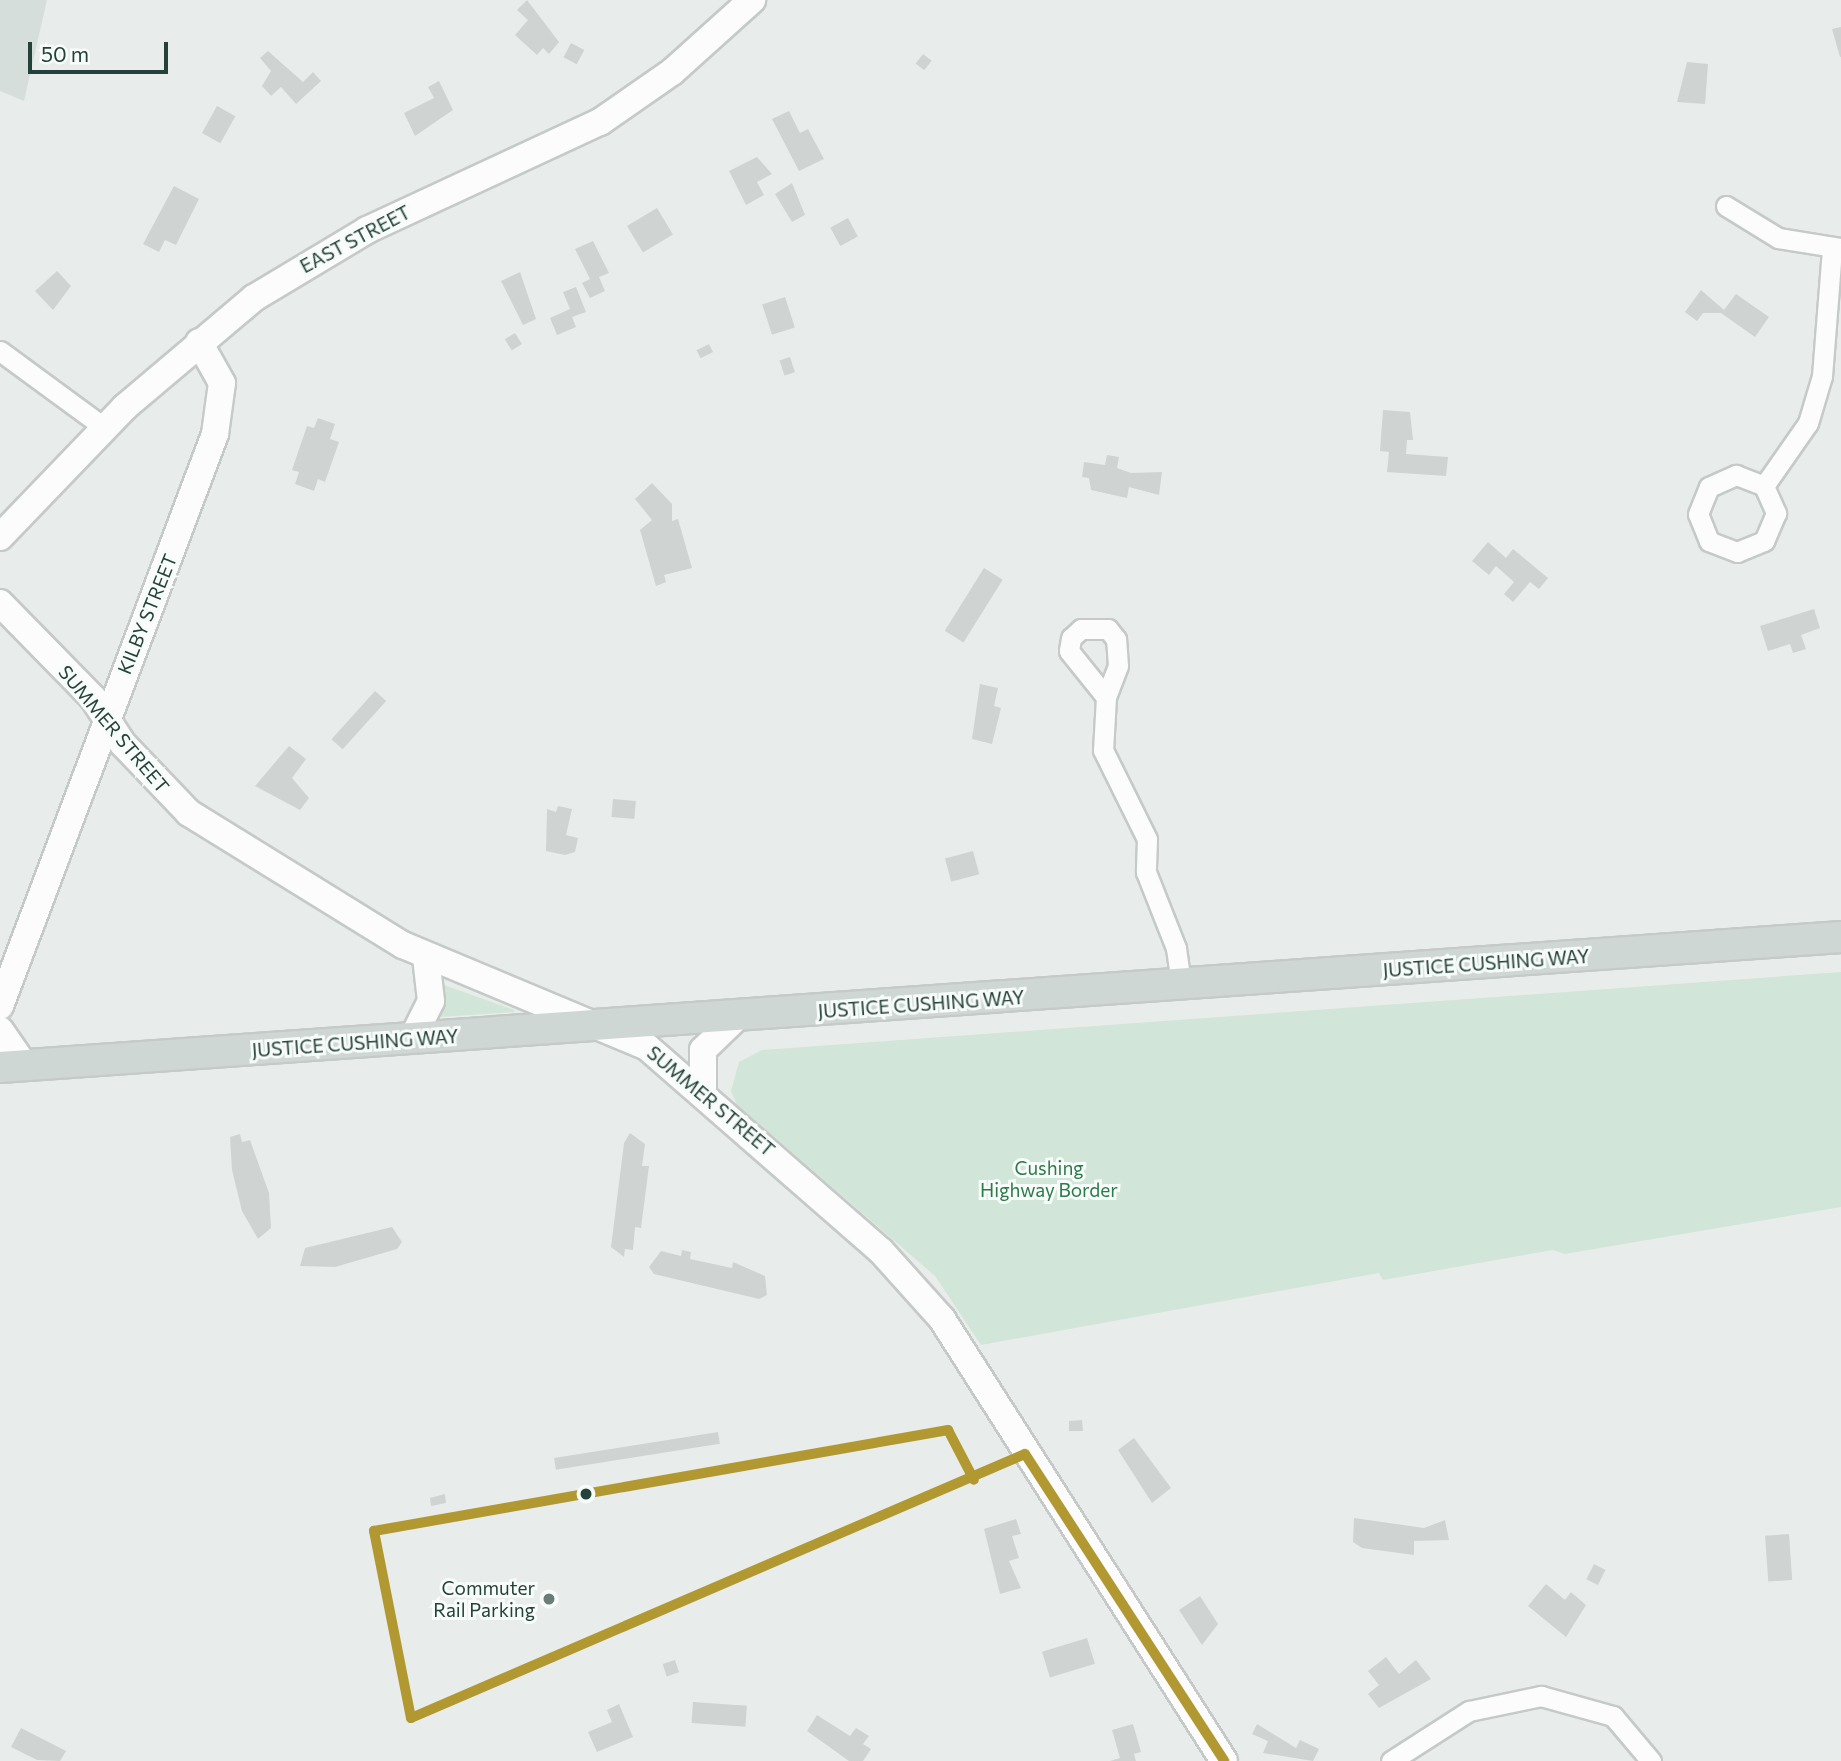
<!DOCTYPE html>
<style>
body{margin:0}
#map{position:relative;width:1841px;height:1761px;overflow:hidden;background:#e8edeb;font-family:Commissioner,sans-serif}
div>[style]{position:absolute}
.built>*{inset:0;background:#d6dedb}
.green>*{inset:0;background:#d1e6d8}
.building>*{inset:0;background:#cfd4d2;transform-origin:0 0}
.roads{filter:drop-shadow(2px 0 #c5cac8) drop-shadow(-2px 0 #c5cac8) drop-shadow(0 2px #c5cac8) drop-shadow(0 -2px #c5cac8)}
.street>*{height:19px;margin:-9.5px;padding:0 9.5px;transform-origin:9.5px;border-radius:9.5px;background:#fcfcfc}
.secondary>*{height:26px;margin:-13px;padding:0 13px;transform-origin:13px;border-radius:13px;background:#fcfcfc}
.primary>*{height:30px;margin:-15px;padding:0 15px;transform-origin:15px;border-radius:15px;background:#cfd7d5}
.bus-1>*{height:10px;margin:-5px;padding:0 5px;transform-origin:5px;border-radius:5px;background:#b29831}
.dots>*{width:19px;height:19px;translate:-50% -50%;box-sizing:border-box;border:4px solid #f7fbf9;border-radius:50%}
span{translate:-50% -50%;white-space:nowrap;text-align:center;line-height:1.15;-webkit-text-stroke:6px #f7fbf9;paint-order:stroke}
.street-label{font-size:19px;color:#24423a}
.park-label{font-size:19px;color:#2d7a4b}
.poi-label{font-size:19px;color:#24423a}
.right{translate:-100% -50%;text-align:right}
.scale{position:absolute;left:28px;top:42px;width:140px;height:32px;box-sizing:border-box;border:4px solid #24423a;border-top:0;padding-left:9px;font-size:21px;line-height:24px;white-space:nowrap;color:#24423a;-webkit-text-stroke:5px #f7fbf9;paint-order:stroke}
</style>
<div id="map">
<div class="built">
<i style="clip-path:polygon(0 0,47px 0,24px 101px,0 91px)"></i>
</div>
<div class="green">
<i style="clip-path:polygon(1841px 972px,1841px 1207px,1565px 1254px,1553px 1250px,1383px 1280px,1379px 1273px,981px 1345px,935px 1276px,737px 1105px,731px 1091px,739px 1062px,762px 1050px)"></i>
<i style="clip-path:polygon(441px 984px,514px 1010px,514px 1012px,441px 1017px)"></i>
</div>
<div class="building">
<i style="clip-path:polygon(527px 0,559px 42px,549px 54px,543px 48px,537px 55px,515px 35px,528px 20px,517px 10px)"></i>
<i style="clip-path:polygon(1841px 27px,1841px 57px,1840px 57px,1832px 29px)"></i>
<i style="left:571px;top:43px;width:15px;height:16px;rotate:28deg"></i>
<i style="clip-path:polygon(268px 51px,303px 82px,313px 72px,321px 81px,296px 104px,281px 87px,271px 96px,262px 86px,271px 71px,260px 58px)"></i>
<i style="left:923px;top:54px;width:11px;height:12px;rotate:38deg"></i>
<i style="clip-path:polygon(1687px 62px,1708px 64px,1705px 104px,1677px 102px)"></i>
<i style="clip-path:polygon(439px 81px,453px 110px,415px 136px,404px 113px,434px 98px,428px 87px)"></i>
<i style="left:217px;top:106px;width:21px;height:31px;rotate:29deg"></i>
<i style="clip-path:polygon(789px 111px,800px 133px,808px 129px,824px 159px,799px 171px,772px 119px)"></i>
<i style="clip-path:polygon(757px 157px,772px 174px,757px 182px,764px 195px,746px 205px,729px 171px)"></i>
<i style="clip-path:polygon(792px 183px,805px 215px,792px 222px,775px 194px)"></i>
<i style="clip-path:polygon(174px 186px,199px 199px,176px 245px,165px 240px,159px 252px,143px 244px)"></i>
<i style="left:657px;top:208px;width:31px;height:35px;rotate:59deg"></i>
<i style="left:848px;top:218px;width:21px;height:20px;rotate:62deg"></i>
<i style="clip-path:polygon(593px 241px,609px 273px,599px 277px,605px 291px,590px 298px,582px 283px,590px 279px,575px 249px)"></i>
<i style="clip-path:polygon(57px 271px,71px 286px,53px 310px,35px 291px)"></i>
<i style="clip-path:polygon(520px 272px,536px 319px,523px 325px,501px 281px)"></i>
<i style="clip-path:polygon(576px 287px,586px 312px,572px 317px,576px 327px,557px 335px,550px 318px,570px 309px,563px 292px)"></i>
<i style="clip-path:polygon(1701px 290px,1724px 310px,1736px 294px,1769px 317px,1755px 337px,1721px 313px,1703px 313px,1697px 321px,1685px 312px)"></i>
<i style="left:785px;top:297px;width:32px;height:24px;rotate:72deg"></i>
<i style="left:515px;top:333px;width:13px;height:12px;rotate:58deg"></i>
<i style="left:709px;top:344px;width:9px;height:14px;rotate:63deg"></i>
<i style="left:790px;top:357px;width:16px;height:11px;rotate:72deg"></i>
<i style="clip-path:polygon(1383px 410px,1410px 412px,1413px 440px,1407px 440px,1406px 454px,1448px 457px,1446px 476px,1387px 472px,1389px 452px,1380px 451px)"></i>
<i style="clip-path:polygon(318px 418px,335px 424px,330px 439px,339px 442px,325px 482px,318px 479px,314px 491px,295px 484px,299px 472px,292px 470px,307px 426px,314px 428px)"></i>
<i style="clip-path:polygon(1107px 455px,1119px 457px,1117px 468px,1131px 473px,1162px 472px,1159px 495px,1129px 487px,1127px 498px,1091px 490px,1089px 478px,1082px 477px,1084px 462px,1105px 465px)"></i>
<i style="clip-path:polygon(652px 483px,672px 504px,672px 521px,678px 519px,692px 568px,664px 575px,666px 582px,656px 586px,640px 530px,652px 520px,635px 499px)"></i>
<i style="clip-path:polygon(1488px 542px,1506px 558px,1513px 549px,1548px 578px,1539px 589px,1530px 582px,1513px 602px,1504px 594px,1514px 582px,1496px 566px,1489px 575px,1472px 561px)"></i>
<i style="left:984px;top:568px;width:22px;height:74px;rotate:32deg"></i>
<i style="clip-path:polygon(1814px 609px,1820px 628px,1801px 635px,1806px 649px,1793px 653px,1790px 644px,1768px 651px,1760px 626px)"></i>
<i style="clip-path:polygon(980px 684px,998px 688px,994px 706px,1001px 708px,992px 744px,972px 739px)"></i>
<i style="left:375px;top:691px;width:15px;height:65px;rotate:42deg"></i>
<i style="clip-path:polygon(289px 746px,306px 759px,292px 778px,309px 798px,300px 810px,255px 786px)"></i>
<i style="left:613px;top:799px;width:23px;height:18px;rotate:5deg"></i>
<i style="clip-path:polygon(558px 806px,572px 809px,566px 835px,578px 838px,575px 852px,565px 855px,546px 851px,547px 809px,556px 812px)"></i>
<i style="left:973px;top:851px;width:24px;height:29px;rotate:75deg"></i>
<i style="clip-path:polygon(630px 1133px,645px 1144px,642px 1166px,649px 1166px,641px 1228px,635px 1227px,633px 1250px,625px 1249px,624px 1257px,611px 1247px,624px 1143px)"></i>
<i style="clip-path:polygon(240px 1134px,242px 1142px,250px 1140px,269px 1193px,271px 1228px,258px 1239px,242px 1211px,232px 1170px,230px 1137px)"></i>
<i style="clip-path:polygon(392px 1227px,402px 1242px,397px 1249px,335px 1267px,300px 1266px,305px 1248px)"></i>
<i style="clip-path:polygon(682px 1250px,691px 1252px,690px 1259px,732px 1268px,733px 1262px,765px 1276px,767px 1295px,759px 1299px,654px 1274px,649px 1267px,661px 1251px,681px 1256px)"></i>
<i style="clip-path:polygon(1082px 1420px,1083px 1431px,1069px 1431px,1069px 1421px)"></i>
<i style="left:718px;top:1432px;width:12px;height:166px;rotate:81deg"></i>
<i style="clip-path:polygon(1134px 1438px,1171px 1488px,1152px 1503px,1118px 1450px)"></i>
<i style="clip-path:polygon(445px 1494px,446px 1503px,431px 1506px,430px 1498px)"></i>
<i style="clip-path:polygon(1354px 1518px,1424px 1528px,1445px 1520px,1449px 1540px,1414px 1541px,1414px 1555px,1362px 1548px,1353px 1542px)"></i>
<i style="clip-path:polygon(1016px 1519px,1021px 1534px,1012px 1536px,1019px 1558px,1009px 1561px,1021px 1588px,1000px 1594px,984px 1529px)"></i>
<i style="left:1789px;top:1534px;width:46px;height:24px;rotate:86deg"></i>
<i style="left:1594px;top:1564px;width:13px;height:17px;rotate:27deg"></i>
<i style="clip-path:polygon(1546px 1584px,1565px 1600px,1571px 1592px,1586px 1605px,1566px 1637px,1528px 1606px)"></i>
<i style="clip-path:polygon(1200px 1596px,1218px 1624px,1202px 1645px,1179px 1610px)"></i>
<i style="left:1087px;top:1638px;width:27px;height:47px;rotate:73deg"></i>
<i style="clip-path:polygon(1386px 1657px,1399px 1674px,1416px 1660px,1431px 1679px,1379px 1708px,1368px 1694px,1379px 1685px,1368px 1671px)"></i>
<i style="left:675px;top:1660px;width:13px;height:13px;rotate:72deg"></i>
<i style="left:693px;top:1702px;width:54px;height:21px;rotate:4deg"></i>
<i style="clip-path:polygon(619px 1704px,633px 1737px,597px 1752px,588px 1732px,612px 1722px,607px 1710px)"></i>
<i style="clip-path:polygon(817px 1715px,850px 1736px,856px 1728px,869px 1736px,863px 1744px,871px 1749px,863px 1761px,849px 1761px,807px 1731px)"></i>
<i style="clip-path:polygon(1133px 1724px,1141px 1752px,1134px 1754px,1136px 1761px,1110px 1761px,1120px 1758px,1112px 1730px)"></i>
<i style="clip-path:polygon(1257px 1724px,1296px 1748px,1300px 1740px,1319px 1749px,1313px 1761px,1263px 1753px,1268px 1741px,1252px 1734px)"></i>
<i style="clip-path:polygon(21px 1728px,66px 1751px,60px 1761px,37px 1760px,11px 1747px)"></i>
</div>
<div class="roads">
<div class="street">
<i style="left:1726px;top:206px;width:61px;rotate:31.6deg"></i>
<i style="left:1778px;top:238px;width:64px;rotate:9deg"></i>
<i style="left:0;top:351px;width:130px;rotate:36.3deg"></i>
<i style="left:1764px;top:486px;width:30px;rotate:66deg"></i>
<i style="left:1776px;top:513px;width:30px;rotate:113deg"></i>
<i style="left:1764px;top:541px;width:29px;rotate:158deg"></i>
<i style="left:1737px;top:552px;width:30px;rotate:-159deg"></i>
<i style="left:1709px;top:541px;width:29px;rotate:-112deg"></i>
<i style="left:1698px;top:514px;width:29px;rotate:-68deg"></i>
<i style="left:1709px;top:487px;width:30px;rotate:-24deg"></i>
<i style="left:1736px;top:475px;width:30px;rotate:21deg"></i>
<i style="left:1764px;top:486px;width:77px;rotate:-55.1deg"></i>
<i style="left:1808px;top:423px;width:49px;rotate:-73.4deg"></i>
<i style="left:1822px;top:376px;width:128px;rotate:-85.5deg"></i>
<i style="left:1106px;top:697px;width:33px;rotate:-69deg"></i>
<i style="left:1118px;top:666px;width:27px;rotate:-94deg"></i>
<i style="left:1116px;top:639px;width:13px;rotate:-129deg"></i>
<i style="left:1108px;top:629px;width:27px;rotate:180deg"></i>
<i style="left:1081px;top:629px;width:13px;rotate:138deg"></i>
<i style="left:1071px;top:638px;width:13px;rotate:99deg"></i>
<i style="left:1069px;top:651px;width:59px;rotate:51.2deg"></i>
<i style="left:1106px;top:697px;width:53px;rotate:93.2deg"></i>
<i style="left:1103px;top:750px;width:99px;rotate:63.7deg"></i>
<i style="left:1147px;top:839px;width:33px;rotate:92deg"></i>
<i style="left:1146px;top:872px;width:82px;rotate:68.5deg"></i>
<i style="left:1176px;top:948px;width:37px;rotate:82deg"></i>
<i style="left:1391px;top:1761px;width:93px;rotate:-32.7deg"></i>
<i style="left:1469px;top:1711px;width:74px;rotate:-11.8deg"></i>
<i style="left:1541px;top:1696px;width:75px;rotate:15.5deg"></i>
<i style="left:1613px;top:1716px;width:59px;rotate:49.8deg"></i>
</div>
<div class="secondary">
<i style="left:0;top:537px;width:180px;rotate:-46.1deg"></i>
<i style="left:125px;top:407px;width:169px;rotate:-40.2deg"></i>
<i style="left:254px;top:298px;width:132px;rotate:-31deg"></i>
<i style="left:367px;top:230px;width:257px;rotate:-24.9deg"></i>
<i style="left:600px;top:122px;width:88px;rotate:-34.8deg"></i>
<i style="left:672px;top:72px;width:108px;rotate:-42deg"></i>
<i style="left:0;top:603px;width:133px;rotate:45.6deg"></i>
<i style="left:93px;top:698px;width:55px;rotate:56.9deg"></i>
<i style="left:123px;top:744px;width:95px;rotate:46.3deg"></i>
<i style="left:189px;top:813px;width:251px;rotate:31.7deg"></i>
<i style="left:403px;top:945px;width:264px;rotate:22.7deg"></i>
<i style="left:647px;top:1047px;width:310px;rotate:41.1deg"></i>
<i style="left:881px;top:1251px;width:91px;rotate:48.1deg"></i>
<i style="left:942px;top:1319px;width:524px;rotate:57.46deg"></i>
<i style="left:0;top:1006px;width:611px;rotate:-69.4deg"></i>
<i style="left:215px;top:434px;width:51px;rotate:-82.2deg"></i>
<i style="left:222px;top:383px;width:47px;rotate:-119.3deg"></i>
<i style="left:0;top:1030px;width:44px;rotate:55.2deg"></i>
<i style="left:412px;top:1039px;width:42px;rotate:-63.4deg"></i>
<i style="left:431px;top:1001px;width:44px;rotate:-96.5deg"></i>
<i style="left:703px;top:1091px;width:41px;rotate:-90deg"></i>
<i style="left:703px;top:1050px;width:49px;rotate:-44.2deg"></i>
</div>
<div class="primary">
<i style="left:0;top:1067px;width:1846px;rotate:-4.04deg"></i>
</div>
</div>
<div class="bus-1">
<i style="left:1025px;top:1454px;width:366px;rotate:57deg"></i>
<i style="left:411px;top:1718px;width:191px;rotate:-101.2deg"></i>
<i style="left:374px;top:1531px;width:583px;rotate:-9.98deg"></i>
<i style="left:948px;top:1430px;width:56px;rotate:62.5deg"></i>
<i style="left:411px;top:1718px;width:668px;rotate:-23.27deg"></i>
</div>
<div class="dots">
<i style="left:586px;top:1494px;background:#24423a"></i>
<i style="left:549px;top:1599px;background:#697e78"></i>
</div>
<div class="street-label">
<span style="left:355px;top:239px;rotate:-28deg">EAST STREET</span>
<span style="left:147px;top:614px;rotate:-68deg">KILBY STREET</span>
<span style="left:114px;top:729px;rotate:50deg">SUMMER STREET</span>
<span style="left:1486px;top:963px;rotate:-4deg">JUSTICE CUSHING WAY</span>
<span style="left:921px;top:1004px;rotate:-4deg">JUSTICE CUSHING WAY</span>
<span style="left:355px;top:1043px;rotate:-4deg">JUSTICE CUSHING WAY</span>
<span style="left:711px;top:1101px;rotate:40deg">SUMMER STREET</span>
</div>
<div class="park-label">
<span style="left:1049px;top:1179px">Cushing<br>Highway Border</span>
</div>
<div class="poi-label">
<span class="right" style="left:535px;top:1599px">Commuter<br>Rail Parking</span>
</div>
<div class="scale">50 m</div>
</div>
